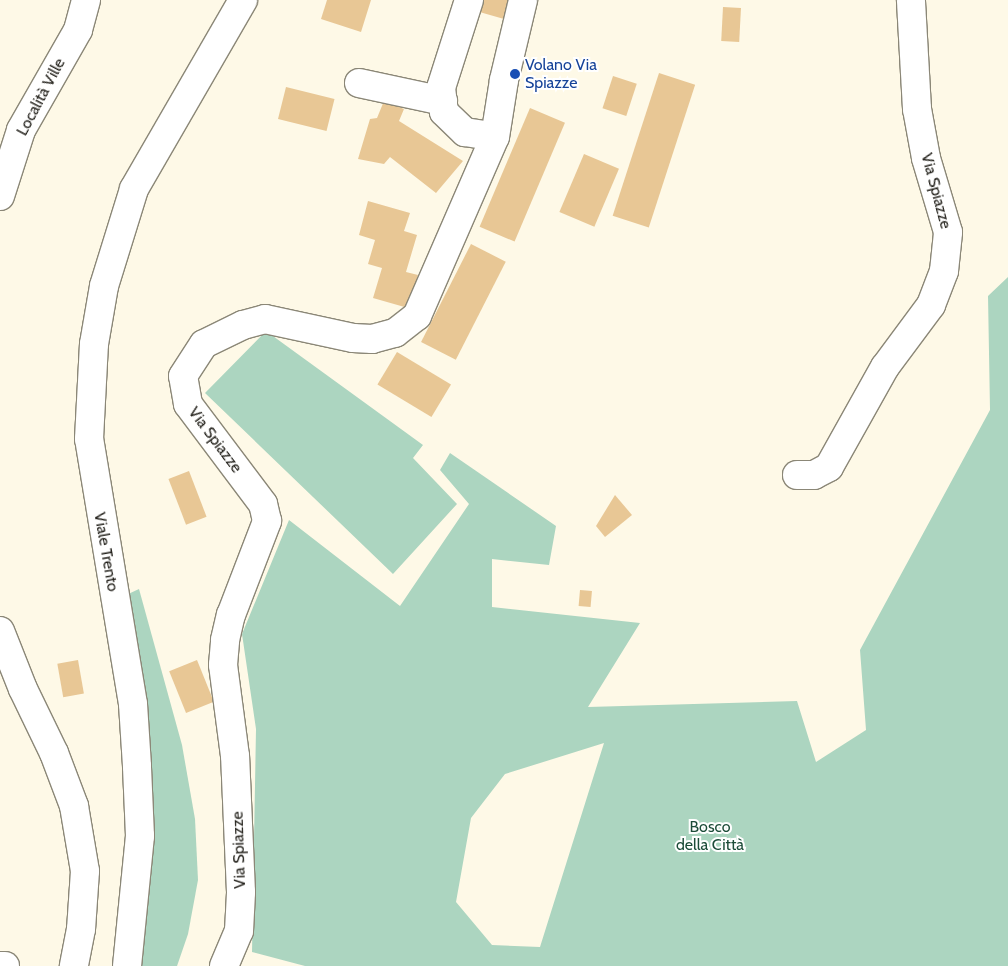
<!DOCTYPE html>
<meta charset="utf-8">
<style>
body{margin:0}
#map{position:relative;width:1008px;height:966px;overflow:hidden;background:#fef9e7;font-family:Cabin,sans-serif}
div>[style]{position:absolute}
.green>*{inset:0;background:#acd5c0}
.building>*{inset:0;background:#e8c795;transform-origin:0 0}
.roads{filter:drop-shadow(1px 0 #8b8777) drop-shadow(-1px 0 #8b8777) drop-shadow(0 1px #8b8777) drop-shadow(0 -1px #8b8777)}
.minor>*{height:28px;margin:-14px;padding:0 14px;transform-origin:14px;border-radius:14px;background:#fff}
.major>*{height:28px;margin:-14px;padding:0 14px;transform-origin:14px;border-radius:14px;background:#fff}
.dots>*{width:14px;height:14px;translate:-50% -50%;box-sizing:border-box;border:2px solid #fff;border-radius:50%}
span{translate:-50% -50%;white-space:nowrap;text-align:center;line-height:1.15;-webkit-text-stroke:4px #fff;paint-order:stroke}
.transit-label{font-size:16px;color:#164399}
.left{translate:0 -50%;text-align:left}
.street-label{font-size:16px;color:#23211b}
.park-label{font-size:16px;color:#1c4c38}
</style>
<div id="map">
<div class="green">
<i style="clip-path:polygon(evenodd,1008px 277px,1008px 966px,305px 966px,252px 952px,256px 729px,242px 634px,289px 520px,400px 606px,469px 504px,440px 470px,450px 453px,556px 526px,549px 565px,492px 559px,492px 607px,640px 623px,588px 707px,797px 701px,816px 762px,866px 730px,860px 650px,990px 410px,988px 296px,1008px 277px,604px 743px,540px 947px,492px 945px,456px 902px,471px 818px,505px 774px,604px 743px)"></i>
<i style="clip-path:polygon(266px 331px,423px 445px,413px 458px,457px 504px,393px 574px,205px 393px)"></i>
<i style="clip-path:polygon(139px 589px,182px 745px,195px 819px,198px 880px,188px 934px,177px 966px,139px 966px,126px 595px)"></i>
</div>
<div class="building">
<i style="clip-path:polygon(327px 0,371px 0,361px 32px,321px 19px)"></i>
<i style="clip-path:polygon(479px 0,509px 0,504px 19px,476px 11px)"></i>
<i style="left:723px;top:7px;width:18px;height:34px;rotate:3deg"></i>
<i style="left:659px;top:73px;width:38px;height:150px;rotate:18deg"></i>
<i style="left:613px;top:76px;width:25px;height:34px;rotate:18deg"></i>
<i style="left:286px;top:87px;width:50px;height:33px;rotate:14deg"></i>
<i style="clip-path:polygon(384px 101px,404px 109px,399px 121px,463px 161px,436px 193px,390px 157px,384px 164px,358px 159px,370px 119px,377px 118px)"></i>
<i style="left:530px;top:108px;width:38px;height:129px;rotate:23deg"></i>
<i style="left:584px;top:154px;width:38px;height:63px;rotate:23deg"></i>
<i style="clip-path:polygon(368px 201px,410px 213px,404px 231px,417px 235px,406px 272px,418px 275px,408px 308px,373px 298px,382px 268px,368px 264px,375px 240px,359px 235px)"></i>
<i style="left:471px;top:244px;width:39px;height:110px;rotate:27deg"></i>
<i style="left:397px;top:352px;width:63px;height:38px;rotate:31deg"></i>
<i style="left:189px;top:471px;width:49px;height:22px;rotate:69deg"></i>
<i style="clip-path:polygon(615px 495px,632px 515px,605px 537px,596px 526px)"></i>
<i style="left:580px;top:590px;width:12px;height:16px;rotate:5deg"></i>
<i style="left:78px;top:660px;width:34px;height:21px;rotate:80deg"></i>
<i style="left:197px;top:660px;width:45px;height:30px;rotate:68deg"></i>
</div>
<div class="roads">
<div class="minor">
<i style="left:469px;top:0;width:92px;rotate:107.7deg"></i>
<i style="left:441px;top:88px;width:24px;rotate:83deg"></i>
<i style="left:444px;top:112px;width:29px;rotate:44deg"></i>
<i style="left:465px;top:132px;width:30px;rotate:9deg"></i>
<i style="left:359px;top:83px;width:86px;rotate:12.1deg"></i>
<i style="left:0;top:196px;width:69px;rotate:-72.3deg"></i>
<i style="left:21px;top:130px;width:115px;rotate:-60.3deg"></i>
<i style="left:78px;top:30px;width:31px;rotate:-75deg"></i>
<i style="left:797px;top:475px;width:17px"></i>
<i style="left:814px;top:475px;width:17px;rotate:-28deg"></i>
<i style="left:829px;top:467px;width:115px;rotate:-60.8deg"></i>
<i style="left:885px;top:367px;width:77px;rotate:-53.4deg"></i>
<i style="left:931px;top:305px;width:36px;rotate:-69deg"></i>
<i style="left:944px;top:271px;width:39px;rotate:-84deg"></i>
<i style="left:948px;top:232px;width:77px;rotate:-106.6deg"></i>
<i style="left:926px;top:158px;width:50px;rotate:-100.4deg"></i>
<i style="left:917px;top:109px;width:109px;rotate:-93.2deg"></i>
<i style="left:0;top:631px;width:62px;rotate:68.4deg"></i>
<i style="left:23px;top:689px;width:71px;rotate:64.2deg"></i>
<i style="left:54px;top:753px;width:57px;rotate:69.3deg"></i>
<i style="left:74px;top:806px;width:66px;rotate:80.4deg"></i>
<i style="left:85px;top:871px;width:58px;rotate:93.9deg"></i>
<i style="left:81px;top:929px;width:38px;rotate:101deg"></i>
<i style="left:0;top:966px;width:5px"></i>
<i style="left:224px;top:966px;width:38px;rotate:-67deg"></i>
<i style="left:239px;top:931px;width:39px;rotate:-87deg"></i>
<i style="left:241px;top:892px;width:136px;rotate:-92.5deg"></i>
<i style="left:235px;top:756px;width:92px;rotate:-97.5deg"></i>
<i style="left:223px;top:665px;width:25px;rotate:-85deg"></i>
<i style="left:225px;top:640px;width:26px;rotate:-77deg"></i>
<i style="left:231px;top:615px;width:101px;rotate:-69deg"></i>
<i style="left:267px;top:521px;width:17px;rotate:-103deg"></i>
<i style="left:263px;top:504px;width:125px;rotate:-126.9deg"></i>
<i style="left:188px;top:404px;width:28px;rotate:-100deg"></i>
<i style="left:183px;top:376px;width:38px;rotate:-57deg"></i>
<i style="left:204px;top:344px;width:43px;rotate:-26deg"></i>
<i style="left:243px;top:325px;width:23px;rotate:-15deg"></i>
<i style="left:265px;top:319px;width:90px;rotate:12.2deg"></i>
<i style="left:353px;top:338px;width:19px;rotate:3deg"></i>
<i style="left:372px;top:339px;width:24px;rotate:-15deg"></i>
<i style="left:395px;top:333px;width:28px;rotate:-38deg"></i>
<i style="left:417px;top:316px;width:195px;rotate:-66.5deg"></i>
<i style="left:495px;top:137px;width:58px;rotate:-81deg"></i>
<i style="left:504px;top:80px;width:82px;rotate:-76.6deg"></i>
</div>
<div class="major">
<i style="left:127px;top:966px;width:131px;rotate:-84.3deg"></i>
<i style="left:140px;top:836px;width:70px;rotate:-92.5deg"></i>
<i style="left:137px;top:766px;width:62px;rotate:-93.7deg"></i>
<i style="left:133px;top:704px;width:269px;rotate:-99.4deg"></i>
<i style="left:89px;top:439px;width:95px;rotate:-87deg"></i>
<i style="left:94px;top:344px;width:59px;rotate:-80.2deg"></i>
<i style="left:104px;top:286px;width:102px;rotate:-72.8deg"></i>
<i style="left:134px;top:189px;width:218px;rotate:-60deg"></i>
</div>
</div>
<div class="dots">
<i style="left:515px;top:74px;background:#1a4fb4"></i>
</div>
<div class="transit-label">
<span class="left" style="left:525px;top:74px">Volano Via<br>Spiazze</span>
</div>
<div class="street-label">
<span style="left:41px;top:97px;rotate:-62deg">Località Ville</span>
<span style="left:936px;top:191px;rotate:75deg">Via Spiazze</span>
<span style="left:215px;top:440px;rotate:53deg">Via Spiazze</span>
<span style="left:106px;top:552px;rotate:80deg">Viale Trento</span>
<span style="left:239px;top:850px;rotate:-92deg">Via Spiazze</span>
</div>
<div class="park-label">
<span style="left:710px;top:836px">Bosco<br>della Città</span>
</div>
</div>
